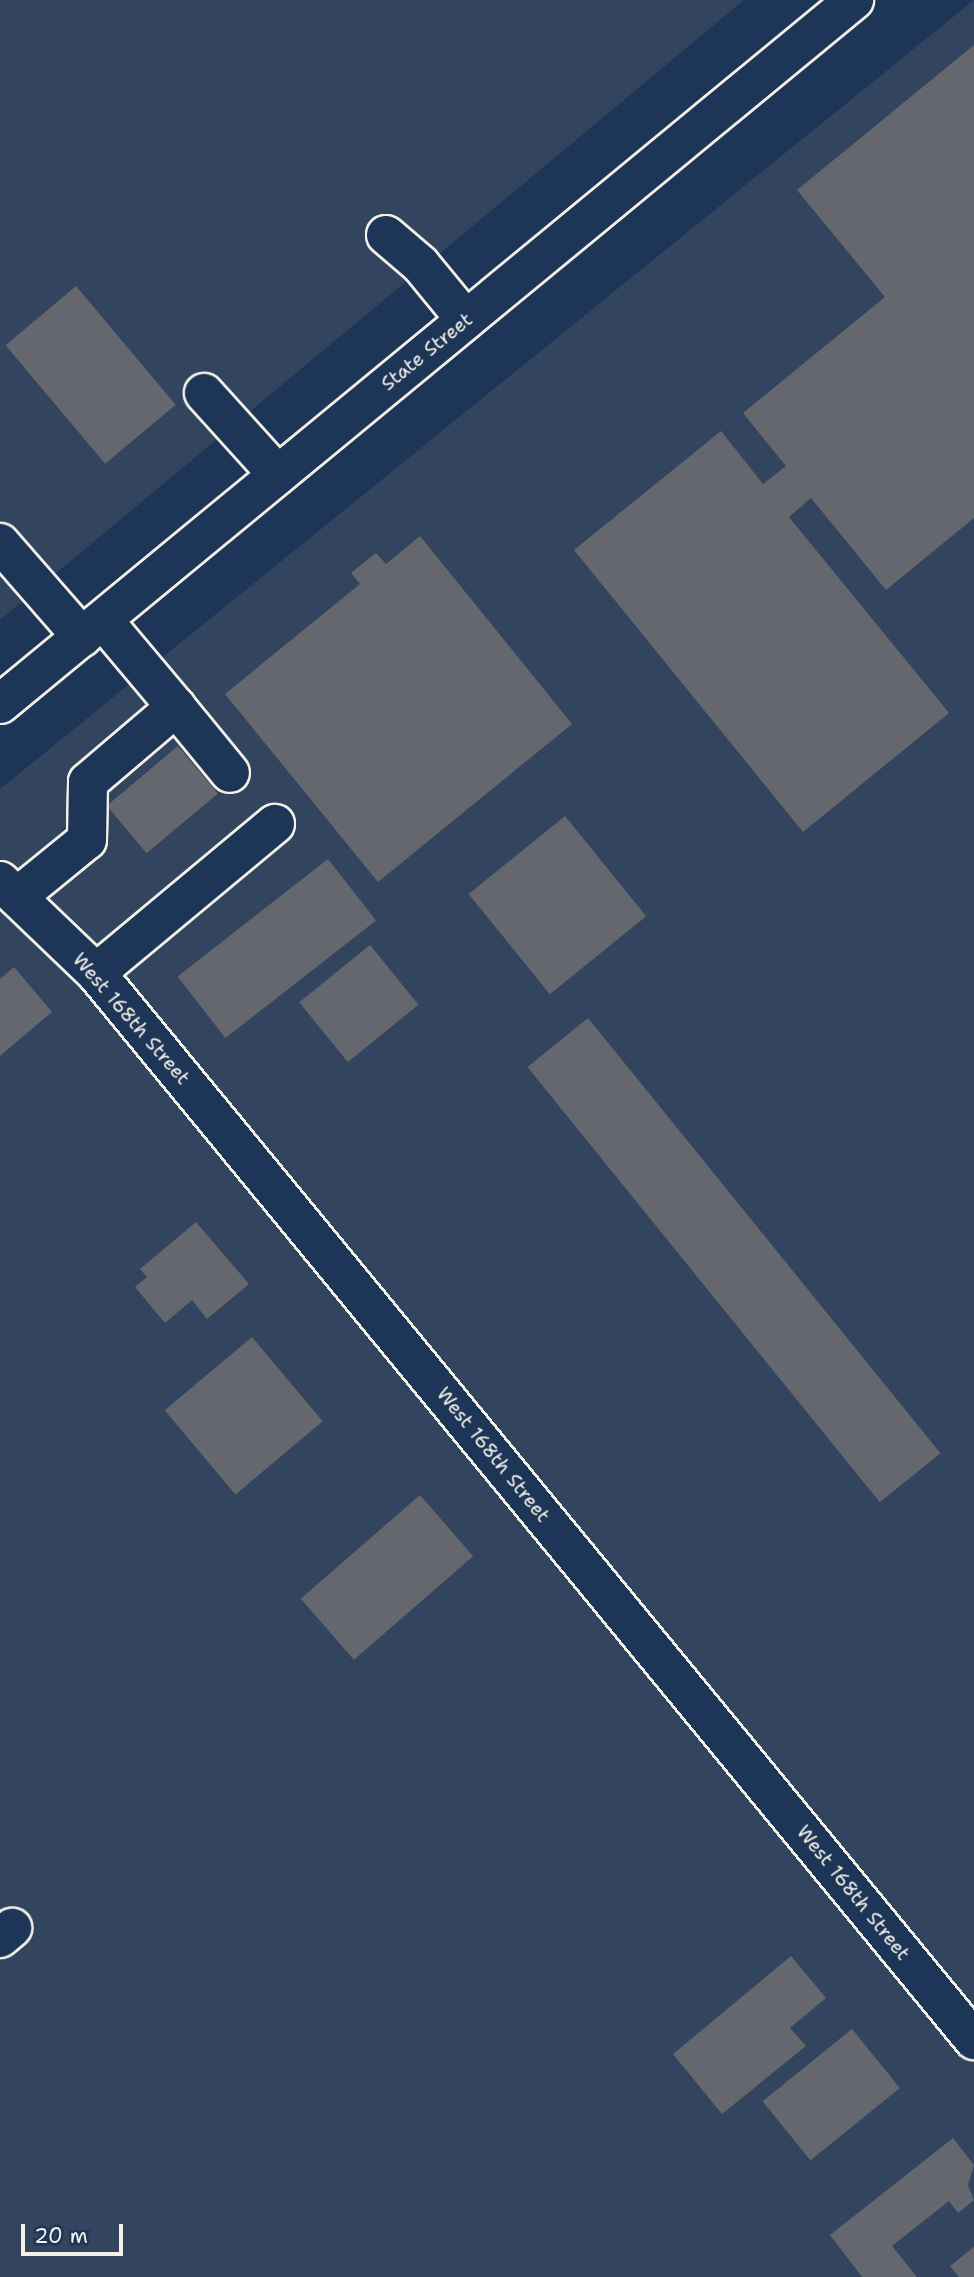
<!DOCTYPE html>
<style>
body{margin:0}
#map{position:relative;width:974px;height:2277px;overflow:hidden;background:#1d3557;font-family:"Shantell Sans",sans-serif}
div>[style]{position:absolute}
.built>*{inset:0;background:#33445e}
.building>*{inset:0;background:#65676e;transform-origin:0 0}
.roads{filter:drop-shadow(2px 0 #f4f1e8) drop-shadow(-2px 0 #f4f1e8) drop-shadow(0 2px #f4f1e8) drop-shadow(0 -2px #f4f1e8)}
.minor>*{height:38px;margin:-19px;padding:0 19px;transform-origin:19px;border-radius:19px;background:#1d3557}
span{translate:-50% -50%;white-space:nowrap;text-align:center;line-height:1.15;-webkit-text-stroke:5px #1d3557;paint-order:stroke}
.street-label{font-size:19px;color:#f4f1e8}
.scale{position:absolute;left:21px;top:2224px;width:102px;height:32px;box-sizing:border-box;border:4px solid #f4f1e8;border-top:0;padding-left:9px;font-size:21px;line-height:24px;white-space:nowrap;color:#f4f1e8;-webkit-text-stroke:5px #1d3557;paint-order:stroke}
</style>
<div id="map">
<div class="built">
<i style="clip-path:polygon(0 0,744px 0,0 620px)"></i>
<i style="clip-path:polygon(974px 0,974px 2277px,0 2277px,0 789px)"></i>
</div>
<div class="building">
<i style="clip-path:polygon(974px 45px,974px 518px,886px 590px,811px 498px,789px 517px,949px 713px,803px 832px,574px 550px,721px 431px,763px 484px,786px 466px,743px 413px,885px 297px,797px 190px)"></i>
<i style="left:76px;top:286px;width:155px;height:92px;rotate:50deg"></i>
<i style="clip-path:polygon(420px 536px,572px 724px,378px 882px,225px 694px,360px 584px,351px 573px,376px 553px,386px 564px)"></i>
<i style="left:178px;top:746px;width:62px;height:93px;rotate:50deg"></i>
<i style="left:565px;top:816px;width:129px;height:124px;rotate:51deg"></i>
<i style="left:328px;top:859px;width:78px;height:191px;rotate:52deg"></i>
<i style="left:370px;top:945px;width:77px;height:91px;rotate:51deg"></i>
<i style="clip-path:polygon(14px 967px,52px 1012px,0 1056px,0 979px)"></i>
<i style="left:588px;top:1018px;width:560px;height:78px;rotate:51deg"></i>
<i style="clip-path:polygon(196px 1222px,249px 1284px,207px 1319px,192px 1300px,165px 1323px,135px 1287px,147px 1277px,140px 1269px)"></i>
<i style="left:252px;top:1337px;width:110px;height:114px;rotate:50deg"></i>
<i style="left:420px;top:1495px;width:81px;height:158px;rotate:49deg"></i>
<i style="clip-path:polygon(791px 1956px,826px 1998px,790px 2028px,806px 2046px,722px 2114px,673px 2054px)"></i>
<i style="left:852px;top:2029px;width:76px;height:115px;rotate:51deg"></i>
<i style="clip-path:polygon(953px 2138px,974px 2165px,968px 2185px,974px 2200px,958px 2213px,949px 2201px,892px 2246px,917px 2277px,862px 2277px,830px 2235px)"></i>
<i style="clip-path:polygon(974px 2247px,974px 2277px,959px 2277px,950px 2266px)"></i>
</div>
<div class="roads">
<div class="minor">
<i style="left:386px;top:235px;width:45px;rotate:40.5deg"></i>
<i style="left:420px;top:264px;width:72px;rotate:50.6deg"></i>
<i style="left:204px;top:393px;width:110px;rotate:47.9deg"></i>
<i style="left:0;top:543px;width:125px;rotate:48.9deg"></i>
<i style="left:103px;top:620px;width:114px;rotate:50deg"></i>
<i style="left:0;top:704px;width:1107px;rotate:-39.5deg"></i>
<i style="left:0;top:881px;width:133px;rotate:43.8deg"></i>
<i style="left:96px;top:973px;width:1382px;rotate:50.55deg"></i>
<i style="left:17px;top:897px;width:90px;rotate:-39.2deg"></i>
<i style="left:87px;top:840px;width:58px;rotate:-89deg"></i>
<i style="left:88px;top:782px;width:116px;rotate:-40.4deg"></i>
<i style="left:176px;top:707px;width:85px;rotate:50.7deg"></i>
<i style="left:96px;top:973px;width:233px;rotate:-39.8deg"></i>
<i style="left:0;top:1938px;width:16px;rotate:-40deg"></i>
</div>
</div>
<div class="street-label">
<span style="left:427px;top:352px;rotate:-39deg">State Street</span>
<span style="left:131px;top:1019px;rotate:49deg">West 168th Street</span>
<span style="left:493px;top:1455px;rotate:51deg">West 168th Street</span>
<span style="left:853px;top:1893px;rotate:51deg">West 168th Street</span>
</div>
<div class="scale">20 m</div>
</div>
